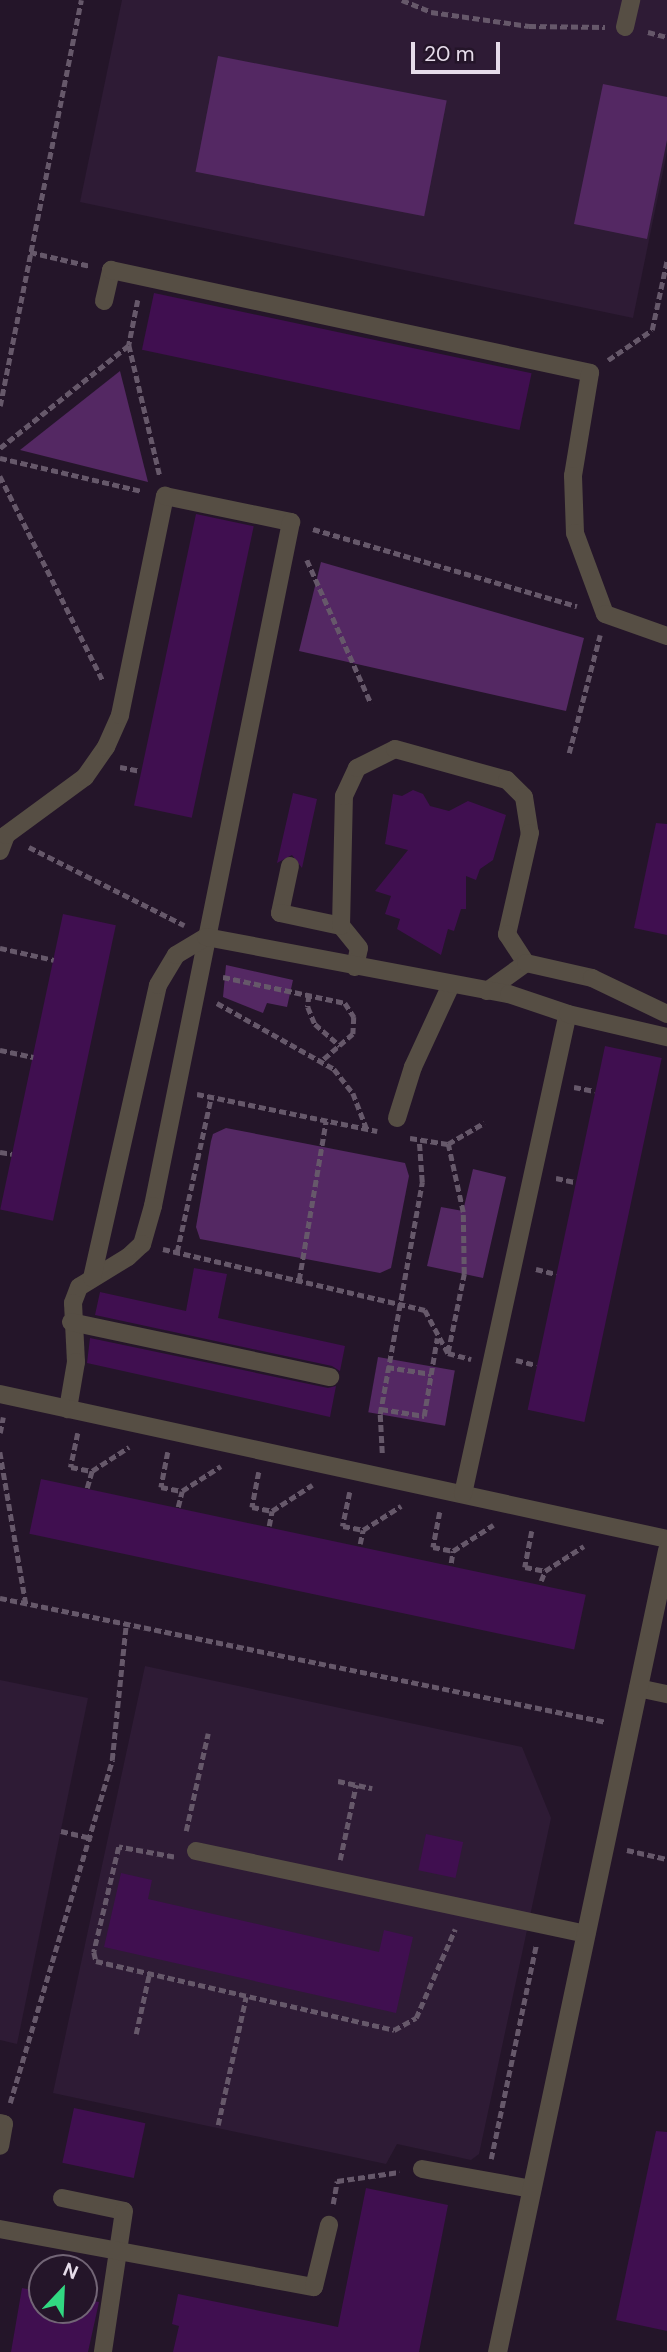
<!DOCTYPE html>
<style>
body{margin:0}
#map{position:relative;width:667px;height:2352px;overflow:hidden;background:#241529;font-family:"DM Sans",sans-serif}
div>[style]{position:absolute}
.built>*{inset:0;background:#2e1b35}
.green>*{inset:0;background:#542863;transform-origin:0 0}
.building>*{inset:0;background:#400f50;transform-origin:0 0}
.path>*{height:4.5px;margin-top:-2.25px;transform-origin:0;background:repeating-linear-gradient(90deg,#66586a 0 7px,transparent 0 10.5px)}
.service>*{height:18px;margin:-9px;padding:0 9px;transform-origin:9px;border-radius:9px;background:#564e44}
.minor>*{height:19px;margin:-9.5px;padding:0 9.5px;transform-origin:9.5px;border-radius:9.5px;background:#564e44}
span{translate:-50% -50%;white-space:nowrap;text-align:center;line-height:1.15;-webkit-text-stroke:5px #241529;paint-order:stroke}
.north{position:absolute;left:28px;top:2254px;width:70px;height:70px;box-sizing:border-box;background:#241529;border:2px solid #726576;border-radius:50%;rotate:23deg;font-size:19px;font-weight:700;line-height:28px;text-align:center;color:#e6dcea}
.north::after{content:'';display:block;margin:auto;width:24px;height:32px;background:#31d882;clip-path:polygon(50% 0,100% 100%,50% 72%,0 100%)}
.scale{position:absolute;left:411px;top:42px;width:89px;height:32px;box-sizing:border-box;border:4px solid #e6dcea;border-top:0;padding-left:9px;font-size:21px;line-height:24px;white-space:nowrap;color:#e6dcea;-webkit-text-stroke:5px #241529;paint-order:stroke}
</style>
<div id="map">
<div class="built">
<i style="clip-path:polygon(122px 0,667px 0,667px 152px,633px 318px,80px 202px)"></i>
<i style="clip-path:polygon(145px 1666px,522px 1747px,551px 1818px,479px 2154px,471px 2160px,397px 2144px,386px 2164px,53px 2093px)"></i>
<i style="clip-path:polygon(0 1680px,88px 1698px,17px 2044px,0 2040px)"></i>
</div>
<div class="green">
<i style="left:218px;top:56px;width:233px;height:118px;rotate:11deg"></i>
<i style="clip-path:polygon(603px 84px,667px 97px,667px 140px,647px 239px,574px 224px)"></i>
<i style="clip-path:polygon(120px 371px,148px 482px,20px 450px)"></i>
<i style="clip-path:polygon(321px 562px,584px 638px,566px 711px,299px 651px)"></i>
<i style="clip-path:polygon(226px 965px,293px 980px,287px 1007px,267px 1003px,263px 1013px,223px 997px)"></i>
<i style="clip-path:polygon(226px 1128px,405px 1163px,409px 1176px,391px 1268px,380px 1273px,200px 1239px,196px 1227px,211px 1141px,213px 1134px)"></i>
<i style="clip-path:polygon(473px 1169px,506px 1177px,483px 1278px,427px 1266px,441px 1207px,463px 1211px)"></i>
<i style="left:378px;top:1357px;width:78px;height:56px;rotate:10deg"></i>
</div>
<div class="building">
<i style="left:154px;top:293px;width:386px;height:58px;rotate:12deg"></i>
<i style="left:196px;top:514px;width:59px;height:298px;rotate:12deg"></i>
<i style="clip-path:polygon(413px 790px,423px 794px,430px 806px,449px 811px,468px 801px,506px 815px,493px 860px,480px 869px,476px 880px,466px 876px,466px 909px,461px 909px,454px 931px,448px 929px,441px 955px,397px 929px,400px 919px,385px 914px,391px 896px,375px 891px,408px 850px,385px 844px,393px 794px,402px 796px)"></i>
<i style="clip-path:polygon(293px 793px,317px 799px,302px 868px,292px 855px,277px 863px)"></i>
<i style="clip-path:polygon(656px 823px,667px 824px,667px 935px,634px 928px)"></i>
<i style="left:63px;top:914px;width:54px;height:302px;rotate:12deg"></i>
<i style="left:605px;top:1046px;width:58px;height:372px;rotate:12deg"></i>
<i style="clip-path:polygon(194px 1268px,227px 1274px,218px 1318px,345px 1346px,340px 1371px,332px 1366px,95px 1315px,100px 1292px,186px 1311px)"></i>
<i style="clip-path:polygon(90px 1338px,328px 1388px,336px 1386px,330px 1417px,87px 1363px)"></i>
<i style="left:41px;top:1479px;width:557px;height:56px;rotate:12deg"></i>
<i style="left:426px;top:1834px;width:38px;height:37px;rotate:12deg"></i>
<i style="clip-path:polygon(121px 1873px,152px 1880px,148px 1899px,379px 1952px,384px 1930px,413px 1937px,396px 2013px,104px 1947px)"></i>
<i style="left:74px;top:2108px;width:73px;height:56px;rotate:12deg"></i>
<i style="clip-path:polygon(656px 2131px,667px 2132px,667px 2331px,616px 2320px)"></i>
<i style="clip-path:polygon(366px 2188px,448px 2205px,419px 2352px,173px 2352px,179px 2326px,172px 2324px,178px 2294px,338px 2327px)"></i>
<i style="clip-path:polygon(22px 2288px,42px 2292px,42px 2310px,84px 2310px,84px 2300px,99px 2302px,88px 2352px,11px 2352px)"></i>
</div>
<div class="path">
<i style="left:402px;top:0;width:31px;rotate:22deg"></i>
<i style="left:431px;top:12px;width:99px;rotate:8.1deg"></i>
<i style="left:529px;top:26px;width:76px;rotate:0.8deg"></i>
<i style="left:648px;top:32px;width:20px;rotate:15deg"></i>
<i style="left:30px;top:252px;width:62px;rotate:13.1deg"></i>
<i style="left:138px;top:300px;width:46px;rotate:101.3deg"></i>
<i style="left:129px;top:345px;width:135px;rotate:76.7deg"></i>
<i style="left:608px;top:360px;width:53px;rotate:-34.3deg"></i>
<i style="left:652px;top:330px;width:72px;rotate:-77.9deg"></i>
<i style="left:0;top:406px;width:414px;rotate:-78.7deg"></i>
<i style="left:0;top:448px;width:165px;rotate:-38.6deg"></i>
<i style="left:0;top:458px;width:146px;rotate:13.1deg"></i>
<i style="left:0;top:476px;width:229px;rotate:63.3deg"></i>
<i style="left:313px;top:529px;width:275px;rotate:16.3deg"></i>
<i style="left:307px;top:560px;width:157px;rotate:65.9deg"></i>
<i style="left:569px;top:753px;width:122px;rotate:-75.3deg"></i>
<i style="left:120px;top:767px;width:20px;rotate:11deg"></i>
<i style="left:29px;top:847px;width:174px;rotate:26.7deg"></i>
<i style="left:0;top:948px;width:55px;rotate:12.5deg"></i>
<i style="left:223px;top:977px;width:125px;rotate:12deg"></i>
<i style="left:345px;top:1003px;width:17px;rotate:57deg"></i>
<i style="left:354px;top:1017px;width:17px;rotate:93deg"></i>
<i style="left:353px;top:1034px;width:40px;rotate:139deg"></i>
<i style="left:309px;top:995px;width:12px;rotate:95deg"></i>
<i style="left:308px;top:1007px;width:18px;rotate:68deg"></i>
<i style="left:315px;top:1024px;width:33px;rotate:41deg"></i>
<i style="left:217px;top:1003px;width:134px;rotate:29.4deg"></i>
<i style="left:334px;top:1069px;width:31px;rotate:52deg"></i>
<i style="left:353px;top:1093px;width:39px;rotate:69deg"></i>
<i style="left:0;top:1050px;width:34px;rotate:12deg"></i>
<i style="left:574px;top:1087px;width:21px;rotate:11deg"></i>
<i style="left:197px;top:1094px;width:184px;rotate:11.6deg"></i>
<i style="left:410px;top:1138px;width:38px;rotate:9deg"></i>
<i style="left:448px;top:1144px;width:42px;rotate:-30.3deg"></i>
<i style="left:0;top:1152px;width:12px;rotate:9deg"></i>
<i style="left:556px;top:1178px;width:19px;rotate:12deg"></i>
<i style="left:163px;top:1249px;width:269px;rotate:13.1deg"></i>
<i style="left:425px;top:1310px;width:49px;rotate:61.9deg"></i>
<i style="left:448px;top:1353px;width:24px;rotate:15deg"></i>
<i style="left:177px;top:1252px;width:159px;rotate:-77.6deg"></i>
<i style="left:536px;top:1269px;width:21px;rotate:14deg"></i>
<i style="left:299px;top:1280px;width:161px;rotate:-80.4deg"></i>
<i style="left:448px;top:1352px;width:80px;rotate:-78.4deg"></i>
<i style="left:464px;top:1274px;width:62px;rotate:-90.9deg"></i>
<i style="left:463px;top:1212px;width:70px;rotate:-102.4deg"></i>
<i style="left:516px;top:1360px;width:21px;rotate:14deg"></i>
<i style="left:387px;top:1367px;width:45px;rotate:9deg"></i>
<i style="left:381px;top:1409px;width:44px;rotate:9.2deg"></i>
<i style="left:424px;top:1416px;width:79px;rotate:-80.5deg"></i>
<i style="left:0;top:1433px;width:16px;rotate:-79deg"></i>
<i style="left:78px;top:1433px;width:35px;rotate:102deg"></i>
<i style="left:71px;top:1467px;width:21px;rotate:11deg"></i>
<i style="left:92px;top:1471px;width:44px;rotate:-33deg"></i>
<i style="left:0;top:1452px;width:154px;rotate:80.3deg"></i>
<i style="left:168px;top:1452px;width:36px;rotate:101deg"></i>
<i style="left:161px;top:1487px;width:21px;rotate:11deg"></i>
<i style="left:182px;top:1491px;width:46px;rotate:-32.7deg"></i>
<i style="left:382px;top:1453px;width:39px;rotate:-93deg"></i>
<i style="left:380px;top:1414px;width:236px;rotate:-79.7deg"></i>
<i style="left:422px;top:1182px;width:42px;rotate:-94.1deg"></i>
<i style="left:259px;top:1472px;width:36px;rotate:101deg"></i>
<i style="left:252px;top:1507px;width:20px;rotate:11deg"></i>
<i style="left:272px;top:1511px;width:48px;rotate:-33deg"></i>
<i style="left:87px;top:1488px;width:18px;rotate:-74deg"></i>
<i style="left:350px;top:1492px;width:35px;rotate:102deg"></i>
<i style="left:343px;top:1526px;width:20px;rotate:11deg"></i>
<i style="left:363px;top:1530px;width:45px;rotate:-32.3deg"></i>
<i style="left:178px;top:1507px;width:16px;rotate:-76deg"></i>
<i style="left:440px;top:1512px;width:36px;rotate:101deg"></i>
<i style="left:433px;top:1547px;width:20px;rotate:11deg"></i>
<i style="left:453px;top:1551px;width:48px;rotate:-33deg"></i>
<i style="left:269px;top:1526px;width:15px;rotate:-79deg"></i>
<i style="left:532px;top:1531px;width:37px;rotate:101deg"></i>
<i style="left:525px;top:1567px;width:20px;rotate:11deg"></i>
<i style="left:545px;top:1571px;width:46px;rotate:-32.7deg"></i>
<i style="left:360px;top:1544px;width:14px;rotate:-78deg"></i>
<i style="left:451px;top:1563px;width:12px;rotate:-81deg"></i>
<i style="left:541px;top:1581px;width:11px;rotate:-68deg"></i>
<i style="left:0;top:1598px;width:619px;rotate:11.56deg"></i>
<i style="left:338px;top:1781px;width:35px;rotate:12deg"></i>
<i style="left:61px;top:1831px;width:32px;rotate:13deg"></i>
<i style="left:186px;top:1831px;width:100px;rotate:-77.3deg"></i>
<i style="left:627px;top:1850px;width:41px;rotate:12.7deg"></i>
<i style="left:174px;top:1857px;width:56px;rotate:-169.7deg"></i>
<i style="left:119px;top:1847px;width:108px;rotate:103.4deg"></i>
<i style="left:94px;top:1952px;width:9px;rotate:77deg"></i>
<i style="left:96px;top:1961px;width:306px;rotate:13deg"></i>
<i style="left:394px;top:2030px;width:25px;rotate:-29deg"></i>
<i style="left:416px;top:2018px;width:97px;rotate:-66.3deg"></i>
<i style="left:340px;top:1860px;width:77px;rotate:-78deg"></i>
<i style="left:136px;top:2034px;width:60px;rotate:-77.6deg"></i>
<i style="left:10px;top:2103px;width:358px;rotate:-73.4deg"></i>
<i style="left:112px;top:1760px;width:137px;rotate:-84.1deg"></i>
<i style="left:218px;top:2125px;width:131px;rotate:-77.7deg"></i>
<i style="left:491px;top:2159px;width:219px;rotate:-78.1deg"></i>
<i style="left:333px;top:2204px;width:23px;rotate:-80deg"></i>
<i style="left:337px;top:2181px;width:63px;rotate:-8.3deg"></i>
</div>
<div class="service">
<i style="left:625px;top:27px;width:28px;rotate:-77deg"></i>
<i style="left:104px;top:301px;width:32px;rotate:-77deg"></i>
<i style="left:111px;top:270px;width:490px;rotate:12.1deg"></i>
<i style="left:590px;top:373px;width:104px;rotate:99.4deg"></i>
<i style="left:573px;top:476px;width:57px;rotate:88deg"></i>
<i style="left:575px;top:533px;width:86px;rotate:69.7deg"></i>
<i style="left:605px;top:614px;width:66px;rotate:19.5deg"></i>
<i style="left:0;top:851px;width:17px;rotate:-69deg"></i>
<i style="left:6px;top:835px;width:98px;rotate:-36.3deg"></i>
<i style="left:85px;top:777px;width:37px;rotate:-55deg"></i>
<i style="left:106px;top:747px;width:35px;rotate:-66deg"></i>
<i style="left:120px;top:715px;width:224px;rotate:-78.4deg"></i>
<i style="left:165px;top:496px;width:129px;rotate:11.7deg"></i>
<i style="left:291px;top:522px;width:698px;rotate:101.41deg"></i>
<i style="left:153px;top:1206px;width:40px;rotate:106deg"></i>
<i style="left:142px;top:1244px;width:19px;rotate:137deg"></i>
<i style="left:128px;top:1257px;width:57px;rotate:148.5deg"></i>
<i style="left:79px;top:1287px;width:17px;rotate:111deg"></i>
<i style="left:73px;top:1303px;width:59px;rotate:87.1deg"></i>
<i style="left:76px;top:1362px;width:48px;rotate:99.7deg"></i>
<i style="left:290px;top:866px;width:48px;rotate:102deg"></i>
<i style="left:280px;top:913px;width:62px;rotate:12deg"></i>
<i style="left:355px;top:967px;width:19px;rotate:-78deg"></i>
<i style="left:359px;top:948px;width:28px;rotate:-129deg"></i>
<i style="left:341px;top:926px;width:130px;rotate:-88.7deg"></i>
<i style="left:344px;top:796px;width:31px;rotate:-65deg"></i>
<i style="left:357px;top:768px;width:42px;rotate:-26.6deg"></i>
<i style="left:395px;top:749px;width:116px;rotate:15.5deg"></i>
<i style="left:507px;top:780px;width:24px;rotate:45deg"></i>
<i style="left:524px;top:797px;width:36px;rotate:81deg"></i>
<i style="left:530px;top:833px;width:104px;rotate:102.8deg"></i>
<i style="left:507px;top:934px;width:35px;rotate:57deg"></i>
<i style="left:487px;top:991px;width:48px;rotate:-35.7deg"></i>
<i style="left:526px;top:963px;width:68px;rotate:12.8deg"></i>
<i style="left:592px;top:978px;width:83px;rotate:25.6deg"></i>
<i style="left:397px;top:1118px;width:53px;rotate:-72.6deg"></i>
<i style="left:413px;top:1067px;width:88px;rotate:-65.2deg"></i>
<i style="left:92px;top:1278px;width:300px;rotate:-77.3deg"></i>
<i style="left:158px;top:985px;width:35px;rotate:-59deg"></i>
<i style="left:176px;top:955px;width:35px;rotate:-31deg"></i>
<i style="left:206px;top:937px;width:308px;rotate:10.7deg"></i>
<i style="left:509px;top:994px;width:62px;rotate:18.7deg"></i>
<i style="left:71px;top:1322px;width:265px;rotate:12deg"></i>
<i style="left:0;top:1394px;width:683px;rotate:12.26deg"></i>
<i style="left:463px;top:1494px;width:491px;rotate:-77.7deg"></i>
<i style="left:568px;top:1014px;width:102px;rotate:13.1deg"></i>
<i style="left:638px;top:1688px;width:30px;rotate:12deg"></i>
<i style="left:196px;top:1851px;width:399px;rotate:12deg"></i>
<i style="left:0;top:2123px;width:4px;rotate:14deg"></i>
<i style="left:4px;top:2124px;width:22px;rotate:100deg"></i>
<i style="left:422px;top:2169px;width:112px;rotate:10.3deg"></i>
<i style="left:62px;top:2198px;width:63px;rotate:11.8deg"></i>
<i style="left:124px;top:2211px;width:143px;rotate:98.5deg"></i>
<i style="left:0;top:2229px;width:319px;rotate:10.5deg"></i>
<i style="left:314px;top:2287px;width:64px;rotate:-76.4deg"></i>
</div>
<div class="minor">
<i style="left:497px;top:2352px;width:820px;rotate:-78.03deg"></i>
</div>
<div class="north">N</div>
<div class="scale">20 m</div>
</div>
